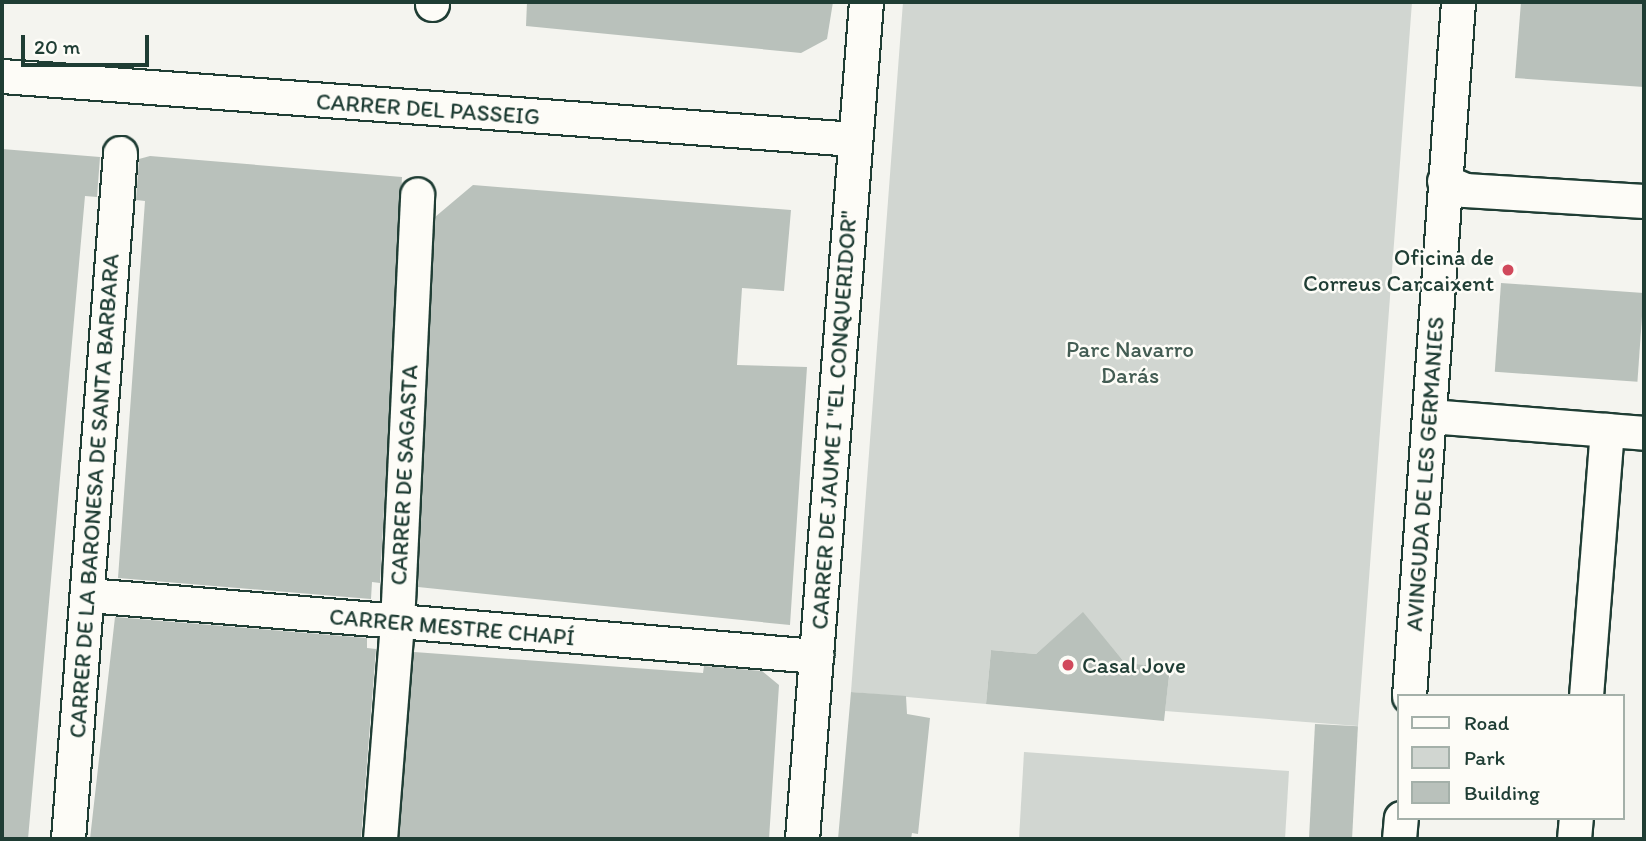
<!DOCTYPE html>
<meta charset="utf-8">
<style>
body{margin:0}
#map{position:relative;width:1646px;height:841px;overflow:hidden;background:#f4f4ef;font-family:Itim,sans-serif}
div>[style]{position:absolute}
.green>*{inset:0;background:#d1d6d1}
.building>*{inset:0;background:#b9c1bb;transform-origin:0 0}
.roads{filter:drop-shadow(2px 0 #1f3d34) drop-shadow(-2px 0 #1f3d34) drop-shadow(0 2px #1f3d34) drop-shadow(0 -2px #1f3d34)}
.street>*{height:33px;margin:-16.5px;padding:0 16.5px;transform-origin:16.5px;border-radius:16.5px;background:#fdfcf7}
.dots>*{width:19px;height:19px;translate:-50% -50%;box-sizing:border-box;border:4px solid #fdfcf7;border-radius:50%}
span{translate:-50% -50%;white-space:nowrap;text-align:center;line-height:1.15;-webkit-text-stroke:5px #fdfcf7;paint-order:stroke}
.street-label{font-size:23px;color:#1f3d34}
.poi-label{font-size:23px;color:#1f3d34}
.right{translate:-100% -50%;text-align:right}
.left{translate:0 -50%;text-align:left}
.park-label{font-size:23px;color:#435c53}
.frame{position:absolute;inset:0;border:4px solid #1f3d34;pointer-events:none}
.legend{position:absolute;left:1397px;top:694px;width:228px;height:126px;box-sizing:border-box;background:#fdfcf7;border:2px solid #a4b0a9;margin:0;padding:9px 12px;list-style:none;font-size:21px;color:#1f3d34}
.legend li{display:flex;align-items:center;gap:14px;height:35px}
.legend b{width:35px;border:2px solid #a4b0a9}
.scale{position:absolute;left:21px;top:35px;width:128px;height:32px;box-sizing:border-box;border:4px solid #1f3d34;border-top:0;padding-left:9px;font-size:21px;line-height:24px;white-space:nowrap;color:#1f3d34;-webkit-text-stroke:5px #fdfcf7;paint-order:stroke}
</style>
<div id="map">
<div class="green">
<i style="clip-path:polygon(903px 2px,1412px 2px,1358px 726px,1165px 711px,1170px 667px,1125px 663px,1083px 613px,1036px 654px,991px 650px,986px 704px,851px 692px)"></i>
<i style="clip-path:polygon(1024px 752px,1289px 771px,1285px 839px,1019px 839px)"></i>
</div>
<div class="building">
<i style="clip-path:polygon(527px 2px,833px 2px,827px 39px,801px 53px,526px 26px)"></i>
<i style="clip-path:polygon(1521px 2px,1644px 2px,1644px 87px,1515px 78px)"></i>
<i style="clip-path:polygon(2px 149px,100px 157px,97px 197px,85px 196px,28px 839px,2px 839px)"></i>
<i style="clip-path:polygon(150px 156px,402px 177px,380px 583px,372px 582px,371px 599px,118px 578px,145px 201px,136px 200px,139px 159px)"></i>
<i style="clip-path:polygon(473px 185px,791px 210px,784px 291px,742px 288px,737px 365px,807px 367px,790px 625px,418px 587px,435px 217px)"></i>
<i style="left:1501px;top:283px;width:143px;height:89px;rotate:4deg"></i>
<i style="clip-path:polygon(1083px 612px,1125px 663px,1170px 667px,1164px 721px,986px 704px,991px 650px,1036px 654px)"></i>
<i style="clip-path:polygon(115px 617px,367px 638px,367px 648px,376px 649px,361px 839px,90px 839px)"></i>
<i style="clip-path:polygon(414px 652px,703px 673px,704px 666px,762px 671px,779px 685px,769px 839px,399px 839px)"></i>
<i style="clip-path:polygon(851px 692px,906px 696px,907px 714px,930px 718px,918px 834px,912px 833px,911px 839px,838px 839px)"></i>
<i style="left:1315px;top:724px;width:43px;height:115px;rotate:3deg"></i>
</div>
<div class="roads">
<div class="street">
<i style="left:432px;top:4px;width:2px;rotate:-90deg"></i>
<i style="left:2px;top:76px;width:854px;rotate:4.23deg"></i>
<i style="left:1444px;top:181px;width:23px;rotate:23deg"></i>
<i style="left:1465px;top:190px;width:179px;rotate:3.5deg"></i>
<i style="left:1430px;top:416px;width:215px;rotate:4.5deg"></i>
<i style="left:88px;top:595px;width:731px;rotate:4.79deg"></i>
<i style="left:1409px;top:696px;width:696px;rotate:-85.96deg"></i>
<i style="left:1586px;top:696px;width:267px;rotate:-85.5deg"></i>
<i style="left:68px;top:839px;width:688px;rotate:-85.67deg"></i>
<i style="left:380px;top:839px;width:217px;rotate:-85.5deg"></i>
<i style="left:397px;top:623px;width:429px;rotate:-87.3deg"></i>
<i style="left:802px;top:839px;width:839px;rotate:-85.63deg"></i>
<i style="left:1399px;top:839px;width:21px;rotate:-85deg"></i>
<i style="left:1574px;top:839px;width:21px;rotate:-85deg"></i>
</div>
</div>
<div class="dots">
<i style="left:1508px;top:270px;background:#d1495b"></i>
<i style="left:1068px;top:665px;background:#d1495b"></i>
</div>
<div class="street-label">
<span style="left:428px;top:109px;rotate:4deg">CARRER DEL PASSEIG</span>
<span style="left:834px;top:420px;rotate:-86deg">CARRER DE JAUME I "EL CONQUERIDOR"</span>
<span style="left:1425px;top:474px;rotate:-86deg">AVINGUDA DE LES GERMANIES</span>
<span style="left:404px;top:475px;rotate:-87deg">CARRER DE SAGASTA</span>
<span style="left:94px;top:496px;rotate:-86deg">CARRER DE LA BARONESA DE SANTA BARBARA</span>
<span style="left:452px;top:627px;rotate:5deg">CARRER MESTRE CHAPÍ</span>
</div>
<div class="poi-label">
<span class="right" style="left:1494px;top:270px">Oficina de<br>Correus Carcaixent</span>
<span class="left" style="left:1082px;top:665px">Casal Jove</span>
</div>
<div class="park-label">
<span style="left:1130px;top:362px">Parc Navarro<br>Darás</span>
</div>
<div class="frame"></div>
<ul class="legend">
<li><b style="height:9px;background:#fdfcf7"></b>Road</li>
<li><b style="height:19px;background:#d1d6d1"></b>Park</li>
<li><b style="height:19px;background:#b9c1bb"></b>Building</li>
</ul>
<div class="scale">20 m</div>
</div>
